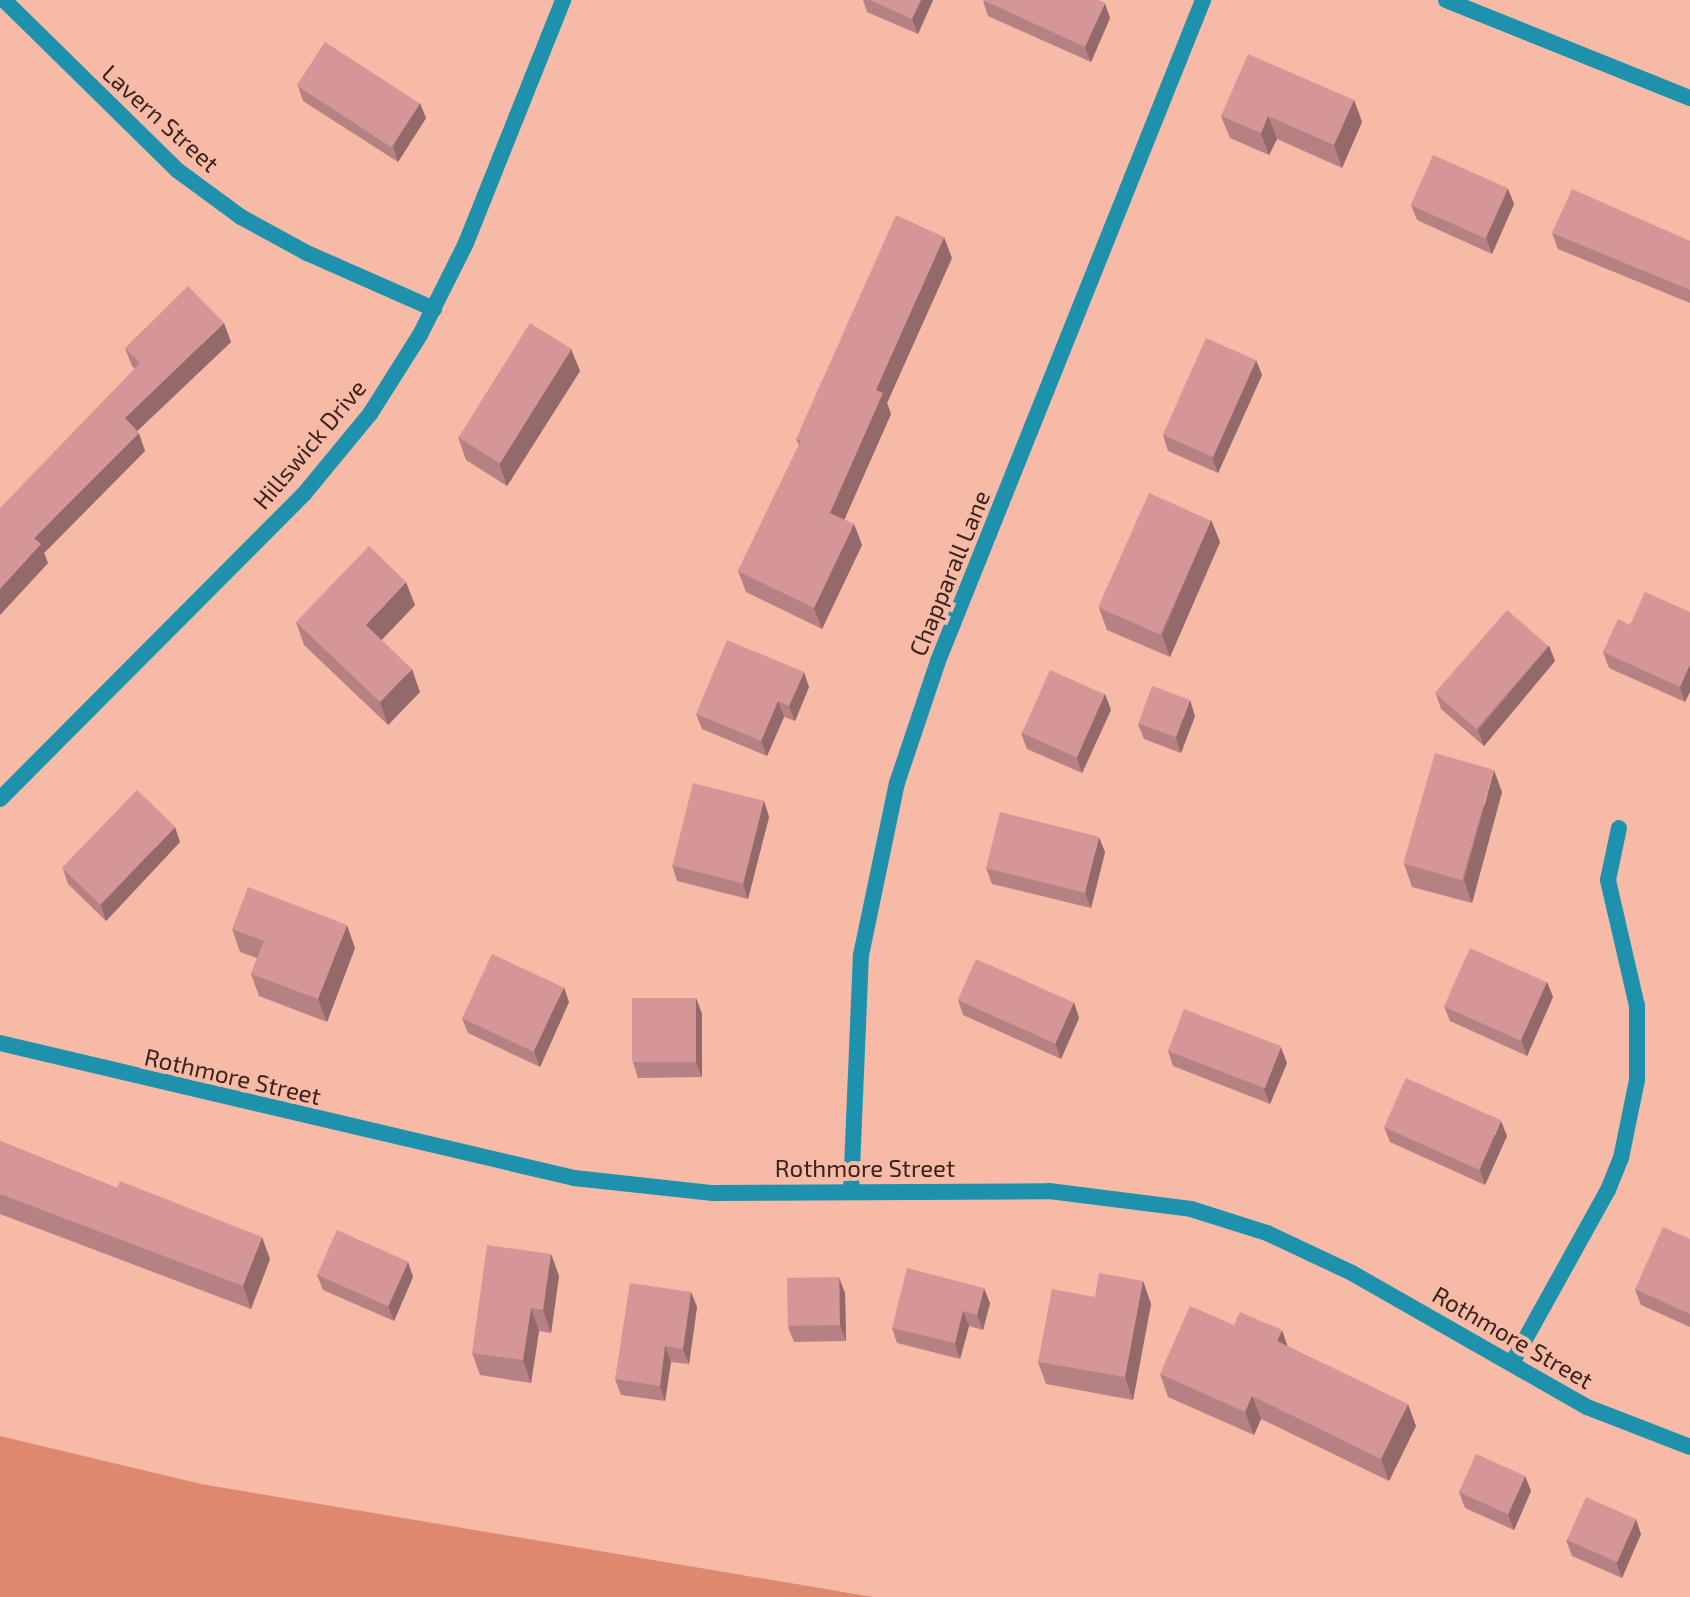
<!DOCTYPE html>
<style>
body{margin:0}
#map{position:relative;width:1690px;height:1597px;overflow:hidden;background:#f7baa7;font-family:"Exo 2",sans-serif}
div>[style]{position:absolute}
.green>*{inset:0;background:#de886e}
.minor>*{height:16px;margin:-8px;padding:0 8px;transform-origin:8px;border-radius:8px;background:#1e92ad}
.wall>*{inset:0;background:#b68182}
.shaded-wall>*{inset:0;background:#94696a}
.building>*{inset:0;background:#d49697;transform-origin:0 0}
span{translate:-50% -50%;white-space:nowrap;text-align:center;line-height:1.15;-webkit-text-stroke:8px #f7baa7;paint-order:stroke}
.street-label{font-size:24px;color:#39231c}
</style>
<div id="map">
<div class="green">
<i style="clip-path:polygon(0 1436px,201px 1484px,873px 1597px,0 1597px)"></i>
</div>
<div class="minor">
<i style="left:4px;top:0;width:243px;rotate:44.5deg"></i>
<i style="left:177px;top:170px;width:79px;rotate:36.3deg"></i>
<i style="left:241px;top:217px;width:75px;rotate:28.6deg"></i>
<i style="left:307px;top:253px;width:139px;rotate:23.8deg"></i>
<i style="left:1446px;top:0;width:263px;rotate:21.9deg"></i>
<i style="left:0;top:799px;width:431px;rotate:-45.1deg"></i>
<i style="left:304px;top:494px;width:104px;rotate:-50.5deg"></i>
<i style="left:370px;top:414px;width:93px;rotate:-57.7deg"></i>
<i style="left:420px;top:335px;width:103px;rotate:-63.4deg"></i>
<i style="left:466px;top:243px;width:262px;rotate:-68.2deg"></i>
<i style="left:0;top:1043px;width:590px;rotate:13.23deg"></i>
<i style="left:574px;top:1178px;width:140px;rotate:6.2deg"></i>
<i style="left:713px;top:1193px;width:336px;rotate:-0.3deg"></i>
<i style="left:1049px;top:1191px;width:143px;rotate:7.2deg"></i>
<i style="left:1191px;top:1209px;width:80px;rotate:17.5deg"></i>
<i style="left:1267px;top:1233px;width:94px;rotate:25.2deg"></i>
<i style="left:1352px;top:1273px;width:271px;rotate:29.7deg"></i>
<i style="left:1587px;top:1407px;width:110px;rotate:21.2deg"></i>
<i style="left:851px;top:1192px;width:237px;rotate:-87.6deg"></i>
<i style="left:861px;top:955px;width:176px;rotate:-78.2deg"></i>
<i style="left:897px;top:783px;width:129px;rotate:-71.4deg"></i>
<i style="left:938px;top:661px;width:712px;rotate:-68.15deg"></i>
<i style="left:1512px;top:1363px;width:198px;rotate:-61deg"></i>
<i style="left:1608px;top:1190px;width:35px;rotate:-68deg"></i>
<i style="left:1621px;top:1158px;width:80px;rotate:-78.4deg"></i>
<i style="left:1637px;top:1080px;width:74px;rotate:-90deg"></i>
<i style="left:1637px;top:1006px;width:129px;rotate:-103deg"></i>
<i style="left:1608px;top:880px;width:53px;rotate:-78.1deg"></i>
</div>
<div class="wall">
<i style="clip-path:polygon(863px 0,933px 0,918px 34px,867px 12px)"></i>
<i style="clip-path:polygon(983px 1px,1110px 18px,1091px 62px,988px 16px)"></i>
<i style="clip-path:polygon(298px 86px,426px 118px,398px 162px,303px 101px)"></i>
<i style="clip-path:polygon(1354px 100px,1362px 122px,1342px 168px,1277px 139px,1269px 155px,1230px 138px,1221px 116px)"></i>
<i style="clip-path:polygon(1508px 189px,1514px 204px,1492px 254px,1417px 220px,1411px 205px)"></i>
<i style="clip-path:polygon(1552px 233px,1690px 241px,1690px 303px,1558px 249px)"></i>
<i style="clip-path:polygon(952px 258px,887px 403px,891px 414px,844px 520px,854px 524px,862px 545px,822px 629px,746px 592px,738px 571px,799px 445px,796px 439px)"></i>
<i style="clip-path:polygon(231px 342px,137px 431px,145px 451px,44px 553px,48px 563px,0 615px,135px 369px,132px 366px,125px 348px)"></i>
<i style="clip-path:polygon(571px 349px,580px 371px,507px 486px,466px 460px,458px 437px)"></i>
<i style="clip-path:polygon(1256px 360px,1262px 375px,1218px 473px,1168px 451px,1163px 435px)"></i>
<i style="clip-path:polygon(1211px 520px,1220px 542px,1170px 657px,1107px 630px,1099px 608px)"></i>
<i style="clip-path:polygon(415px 605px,381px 640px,420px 692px,388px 725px,304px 645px,296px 622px)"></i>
<i style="clip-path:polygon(1690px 612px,1685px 702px,1609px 668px,1603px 652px,1630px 625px)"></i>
<i style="clip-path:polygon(1549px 646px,1555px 661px,1484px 746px,1441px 709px,1436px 694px)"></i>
<i style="clip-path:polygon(809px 687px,795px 721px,784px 717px,767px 756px,702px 729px,696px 714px)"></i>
<i style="clip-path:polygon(1105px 694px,1111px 710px,1082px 773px,1027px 749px,1021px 733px)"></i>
<i style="clip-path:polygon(1195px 716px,1181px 753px,1144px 739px,1138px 724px)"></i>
<i style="clip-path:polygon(1502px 792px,1472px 903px,1412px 887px,1404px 864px)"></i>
<i style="clip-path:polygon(764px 801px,769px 817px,748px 899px,677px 881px,672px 865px)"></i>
<i style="clip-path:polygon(180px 842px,106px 921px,68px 884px,63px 869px)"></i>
<i style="clip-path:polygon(1105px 852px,1091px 908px,992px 884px,986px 868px)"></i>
<i style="clip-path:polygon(232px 929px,355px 948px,327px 1022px,259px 996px,251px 974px,257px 958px,240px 952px)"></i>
<i style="clip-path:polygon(1547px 982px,1553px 997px,1527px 1056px,1450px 1021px,1444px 1006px)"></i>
<i style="clip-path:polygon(696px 998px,702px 1014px,702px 1077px,638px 1078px,633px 1062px)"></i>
<i style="clip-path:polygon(958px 1000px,1079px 1018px,1061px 1059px,963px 1015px)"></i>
<i style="clip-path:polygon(569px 1002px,540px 1067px,468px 1033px,462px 1018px)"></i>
<i style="clip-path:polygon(1168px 1051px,1287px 1063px,1270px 1104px,1173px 1066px)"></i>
<i style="clip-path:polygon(1384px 1127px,1507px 1136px,1485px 1185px,1390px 1142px)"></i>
<i style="clip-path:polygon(0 1141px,117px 1188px,270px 1259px,251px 1309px,0 1214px)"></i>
<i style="clip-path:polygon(1690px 1239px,1690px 1327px,1641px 1305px,1635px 1289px)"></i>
<i style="clip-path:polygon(551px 1254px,559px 1276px,551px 1333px,539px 1331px,531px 1383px,480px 1375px,472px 1353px)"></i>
<i style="clip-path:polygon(408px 1262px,413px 1277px,394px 1321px,323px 1290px,317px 1275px)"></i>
<i style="clip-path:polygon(1143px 1281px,1151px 1304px,1133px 1400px,1046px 1384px,1038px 1362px,1095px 1297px)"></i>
<i style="clip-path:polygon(691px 1292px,697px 1307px,689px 1364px,671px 1362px,665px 1401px,621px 1395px,615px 1379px)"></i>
<i style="clip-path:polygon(845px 1293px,846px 1341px,794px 1342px,788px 1327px)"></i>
<i style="clip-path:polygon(990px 1303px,983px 1330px,969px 1326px,960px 1359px,897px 1343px,892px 1328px)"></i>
<i style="clip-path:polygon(1234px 1325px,1287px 1346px,1416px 1426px,1389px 1481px,1261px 1419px,1254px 1435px,1168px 1397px,1160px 1374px)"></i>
<i style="clip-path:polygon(1525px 1476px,1531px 1491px,1514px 1530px,1465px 1508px,1459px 1492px)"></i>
<i style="clip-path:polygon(1641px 1534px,1622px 1578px,1572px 1556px,1566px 1540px)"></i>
</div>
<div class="shaded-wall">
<i style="clip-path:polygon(921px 0,933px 0,918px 34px,912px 19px)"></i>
<i style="clip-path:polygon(1105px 3px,1110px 18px,1091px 62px,1085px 47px)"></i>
<i style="clip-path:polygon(1354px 100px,1362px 122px,1342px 168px,1334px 145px)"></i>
<i style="clip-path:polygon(420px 103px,426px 118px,398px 162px,393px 146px)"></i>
<i style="clip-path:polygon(1268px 116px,1277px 139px,1269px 155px,1261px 133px)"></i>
<i style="clip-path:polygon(1508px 189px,1514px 204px,1492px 254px,1486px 238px)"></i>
<i style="clip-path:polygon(944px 237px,952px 258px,887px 403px,891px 414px,838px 534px,830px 513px,876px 390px)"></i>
<i style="clip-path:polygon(224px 323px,231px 342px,131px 437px,125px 418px)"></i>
<i style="clip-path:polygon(571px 349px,580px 371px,507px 486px,499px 463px)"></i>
<i style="clip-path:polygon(1256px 360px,1262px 375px,1218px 473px,1212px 457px)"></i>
<i style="clip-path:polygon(139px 433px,145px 451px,44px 553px,48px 563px,0 615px,0 589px,34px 538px)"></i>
<i style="clip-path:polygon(1211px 520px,1220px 542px,1170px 657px,1162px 635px)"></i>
<i style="clip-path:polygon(854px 524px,862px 545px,822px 629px,814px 608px)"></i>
<i style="clip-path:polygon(406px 582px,415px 605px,374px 648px,366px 625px)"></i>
<i style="clip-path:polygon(1549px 646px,1555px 661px,1484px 746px,1478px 730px)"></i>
<i style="clip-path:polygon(1690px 664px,1690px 692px,1685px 702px,1680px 687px)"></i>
<i style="clip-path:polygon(412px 669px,420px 692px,388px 725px,380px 702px)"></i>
<i style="clip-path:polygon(804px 672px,809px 687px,795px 721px,789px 706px)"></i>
<i style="clip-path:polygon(1105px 694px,1111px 710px,1082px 773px,1077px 758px)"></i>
<i style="clip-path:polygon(1190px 700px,1195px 716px,1181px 753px,1176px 738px)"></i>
<i style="clip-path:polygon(778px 701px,784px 717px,767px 756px,761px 741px)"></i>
<i style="clip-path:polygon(1494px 770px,1502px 792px,1472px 903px,1464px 880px)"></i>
<i style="clip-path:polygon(764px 801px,769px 817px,748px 899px,743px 884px)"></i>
<i style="clip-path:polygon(175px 827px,180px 842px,106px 921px,101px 905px)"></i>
<i style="clip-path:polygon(1099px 837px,1105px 852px,1091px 908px,1085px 893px)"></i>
<i style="clip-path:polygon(347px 925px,355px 948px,327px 1022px,318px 999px)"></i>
<i style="clip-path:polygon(1547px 982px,1553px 997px,1527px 1056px,1521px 1040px)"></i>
<i style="clip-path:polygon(564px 987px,569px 1002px,540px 1067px,534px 1051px)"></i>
<i style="clip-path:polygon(696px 998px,702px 1014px,702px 1077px,696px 1062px)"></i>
<i style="clip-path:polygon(1074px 1002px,1079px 1018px,1061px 1059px,1055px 1043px)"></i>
<i style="clip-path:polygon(1281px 1047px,1287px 1063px,1270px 1104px,1264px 1089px)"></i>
<i style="clip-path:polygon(1501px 1121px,1507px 1136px,1485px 1185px,1480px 1170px)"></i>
<i style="clip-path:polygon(262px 1237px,270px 1259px,251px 1309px,243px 1286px)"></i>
<i style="clip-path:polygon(551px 1254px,559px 1276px,551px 1333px,543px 1310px)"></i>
<i style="clip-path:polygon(408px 1262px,413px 1277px,394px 1321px,388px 1306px)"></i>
<i style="clip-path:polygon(839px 1277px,845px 1293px,846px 1341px,840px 1325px)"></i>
<i style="clip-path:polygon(1143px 1281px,1151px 1304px,1133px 1400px,1125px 1377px)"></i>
<i style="clip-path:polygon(984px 1288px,990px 1303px,983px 1330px,977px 1315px)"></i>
<i style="clip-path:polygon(691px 1292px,697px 1307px,689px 1364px,683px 1349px)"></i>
<i style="clip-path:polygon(531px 1308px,539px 1331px,531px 1383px,523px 1360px)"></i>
<i style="clip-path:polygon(963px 1311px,969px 1326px,960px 1359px,955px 1343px)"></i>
<i style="clip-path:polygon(1282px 1330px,1290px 1353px,1277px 1341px)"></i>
<i style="clip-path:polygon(665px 1346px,671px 1362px,665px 1401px,660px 1386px)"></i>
<i style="clip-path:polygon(1252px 1396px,1261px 1419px,1254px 1435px,1245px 1412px)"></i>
<i style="clip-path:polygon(1408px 1404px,1416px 1426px,1389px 1481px,1381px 1459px)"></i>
<i style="clip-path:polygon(1525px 1476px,1531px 1491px,1514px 1530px,1508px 1514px)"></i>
<i style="clip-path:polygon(1636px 1519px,1641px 1534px,1622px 1578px,1616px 1562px)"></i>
</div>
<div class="building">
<i style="clip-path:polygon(870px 0,921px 0,912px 19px)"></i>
<i style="clip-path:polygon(983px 0,1098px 0,1105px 3px,1085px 47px)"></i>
<i style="left:325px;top:42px;width:113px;height:52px;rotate:33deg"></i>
<i style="clip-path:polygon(1248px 54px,1354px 100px,1334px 145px,1268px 116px,1261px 133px,1221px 116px)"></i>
<i style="left:1433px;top:155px;width:82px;height:55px;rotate:24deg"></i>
<i style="clip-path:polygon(1572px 189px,1690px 241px,1690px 290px,1552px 233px)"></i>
<i style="clip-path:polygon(896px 215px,944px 237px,876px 390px,883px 393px,830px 513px,854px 524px,814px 608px,738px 571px,801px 441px,796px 439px)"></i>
<i style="clip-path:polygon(188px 286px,224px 323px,125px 418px,139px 433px,34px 538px,41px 544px,0 589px,0 508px,140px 363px,125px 348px)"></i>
<i style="left:530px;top:323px;width:49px;height:135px;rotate:32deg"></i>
<i style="left:1206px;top:338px;width:55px;height:106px;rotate:24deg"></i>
<i style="left:1149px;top:493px;width:68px;height:125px;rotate:24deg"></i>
<i style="clip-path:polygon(369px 546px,406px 582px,366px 625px,412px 669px,380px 702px,296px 622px)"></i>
<i style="clip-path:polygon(1645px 592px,1690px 612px,1690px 664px,1680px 687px,1603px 652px,1618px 619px,1630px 625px)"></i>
<i style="left:1507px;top:610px;width:55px;height:110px;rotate:41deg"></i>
<i style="clip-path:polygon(727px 640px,804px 672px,789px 706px,778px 701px,761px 741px,696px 714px)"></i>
<i style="left:1050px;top:670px;width:60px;height:69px;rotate:24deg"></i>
<i style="left:1152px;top:686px;width:40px;height:40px;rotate:20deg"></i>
<i style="left:1435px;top:753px;width:61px;height:115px;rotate:16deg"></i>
<i style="left:693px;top:783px;width:73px;height:85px;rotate:14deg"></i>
<i style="left:137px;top:790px;width:53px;height:108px;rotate:44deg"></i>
<i style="left:1000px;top:812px;width:102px;height:58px;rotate:14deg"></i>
<i style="clip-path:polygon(248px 887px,347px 925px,318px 999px,251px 974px,264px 941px,232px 929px)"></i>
<i style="left:1470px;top:948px;width:84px;height:64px;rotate:24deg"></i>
<i style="left:492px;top:954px;width:79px;height:71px;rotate:25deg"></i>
<i style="left:976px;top:959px;width:107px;height:45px;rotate:24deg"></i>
<i style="left:696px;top:998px;width:64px;height:64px;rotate:90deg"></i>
<i style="left:1184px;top:1009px;width:104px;height:45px;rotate:21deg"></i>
<i style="left:1406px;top:1078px;width:104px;height:54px;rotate:24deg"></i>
<i style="clip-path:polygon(0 1141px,117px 1188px,120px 1181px,262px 1237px,243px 1286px,0 1194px)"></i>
<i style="clip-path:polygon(1663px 1227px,1690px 1239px,1690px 1314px,1635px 1289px)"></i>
<i style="left:337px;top:1230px;width:78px;height:49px;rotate:24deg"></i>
<i style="clip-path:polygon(487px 1245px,551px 1254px,543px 1310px,531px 1308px,523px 1360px,472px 1353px)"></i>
<i style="clip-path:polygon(907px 1268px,984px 1288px,977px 1315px,963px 1311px,955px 1343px,892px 1328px)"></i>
<i style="clip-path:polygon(1099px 1273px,1143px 1281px,1125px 1377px,1038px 1362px,1052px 1289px,1095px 1297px)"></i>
<i style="left:839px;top:1277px;width:48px;height:52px;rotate:89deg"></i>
<i style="clip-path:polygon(630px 1283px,691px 1292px,683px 1349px,665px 1346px,660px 1386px,615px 1379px)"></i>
<i style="clip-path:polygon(1190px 1306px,1234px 1325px,1240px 1312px,1282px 1330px,1277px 1341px,1408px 1404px,1381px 1459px,1252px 1396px,1245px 1412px,1160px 1374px)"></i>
<i style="left:1476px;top:1454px;width:54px;height:42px;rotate:24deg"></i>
<i style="left:1586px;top:1497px;width:55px;height:47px;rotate:24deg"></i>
</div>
<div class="street-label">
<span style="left:161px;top:118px;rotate:42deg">Lavern Street</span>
<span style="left:309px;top:444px;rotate:-50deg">Hillswick Drive</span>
<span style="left:949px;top:573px;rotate:-68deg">Chapparall Lane</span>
<span style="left:233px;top:1076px;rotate:13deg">Rothmore Street</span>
<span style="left:865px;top:1168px">Rothmore Street</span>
<span style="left:1513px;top:1337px;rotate:30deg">Rothmore Street</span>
</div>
</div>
